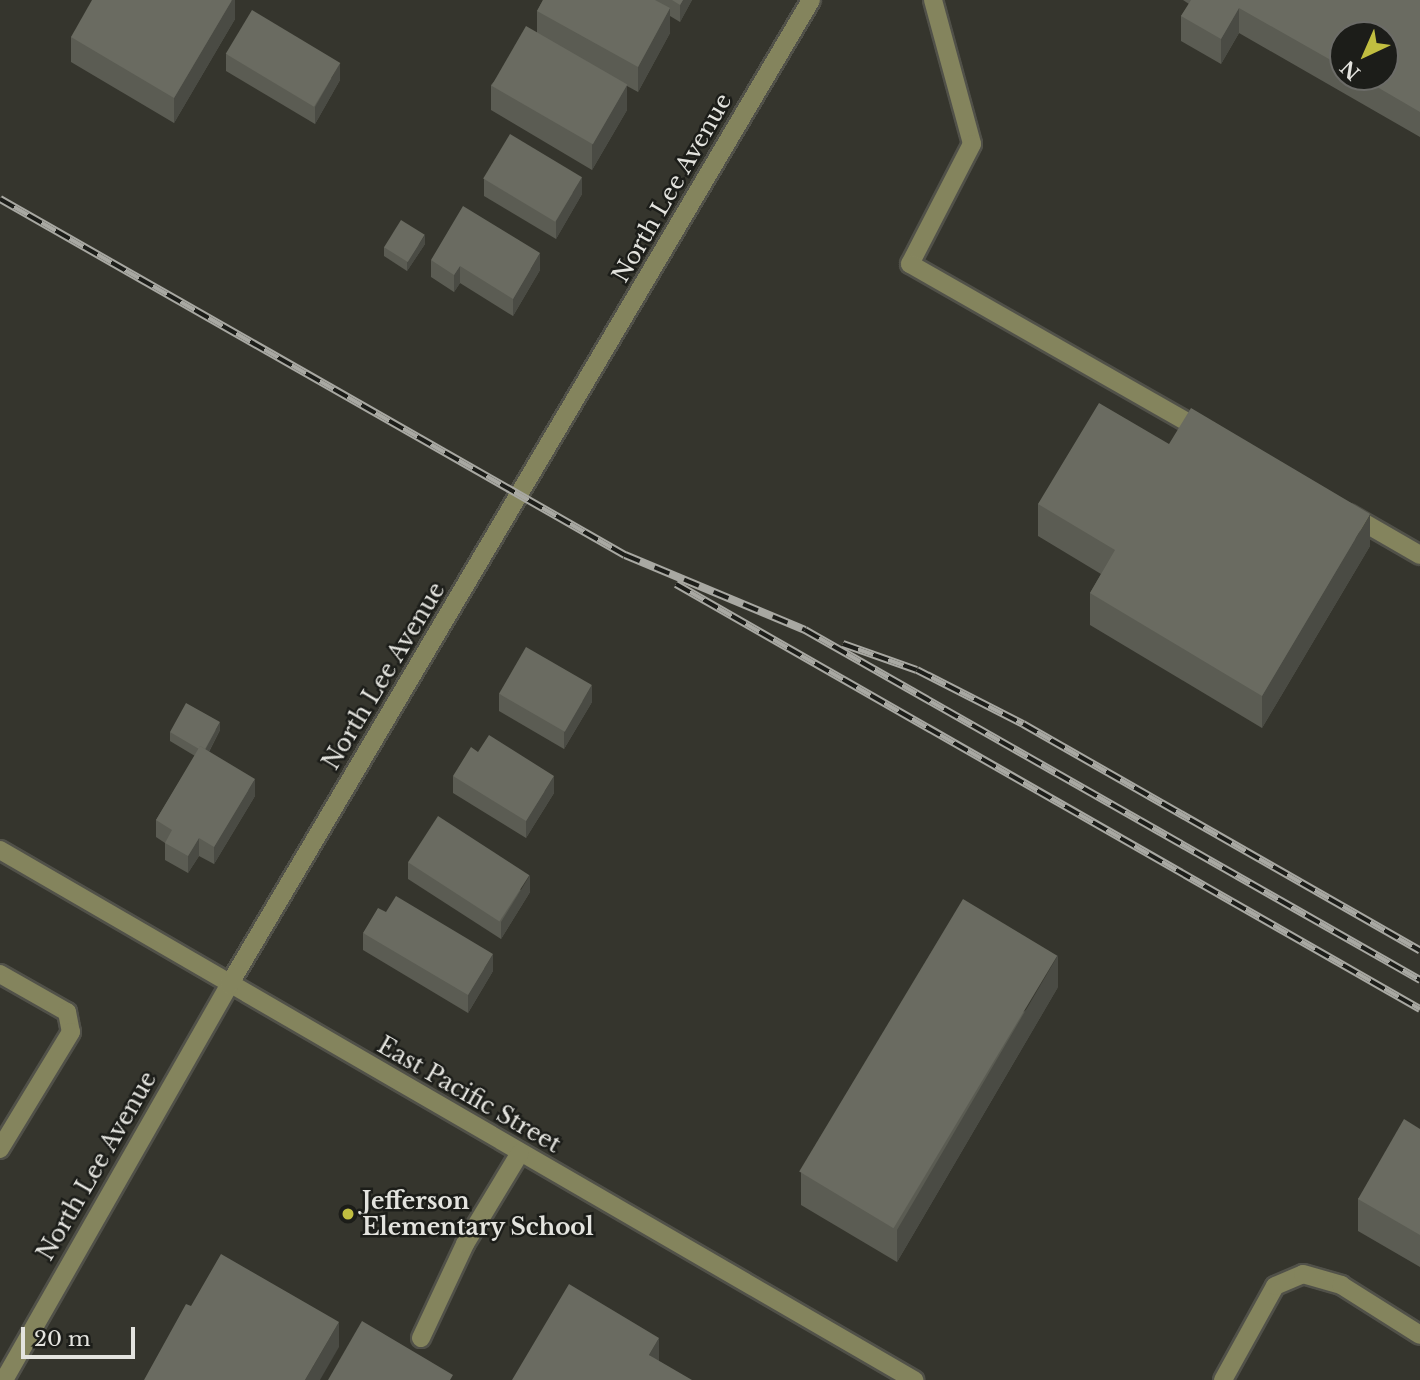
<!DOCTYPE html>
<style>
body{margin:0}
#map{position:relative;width:1420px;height:1380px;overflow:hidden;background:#35352d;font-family:"Libre Baskerville",serif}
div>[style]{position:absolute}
.roads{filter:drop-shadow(2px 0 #515149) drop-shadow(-2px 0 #515149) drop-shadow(0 2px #515149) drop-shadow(0 -2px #515149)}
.minor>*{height:18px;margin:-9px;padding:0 9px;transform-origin:9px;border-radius:9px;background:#84845d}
.rail>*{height:8px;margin-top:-4px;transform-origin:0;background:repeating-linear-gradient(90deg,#1c1d19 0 16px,#a8a8a2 0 32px);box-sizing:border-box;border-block:2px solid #a8a8a2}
.wall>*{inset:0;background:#5b5c53}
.shaded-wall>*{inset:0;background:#4a4b44}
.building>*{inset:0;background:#6a6b61;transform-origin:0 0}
.dots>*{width:19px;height:19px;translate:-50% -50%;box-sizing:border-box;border:4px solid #1c1d19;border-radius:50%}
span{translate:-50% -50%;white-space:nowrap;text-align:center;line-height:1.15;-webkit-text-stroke:5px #1c1d19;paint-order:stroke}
.street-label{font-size:23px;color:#e3e3de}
.poi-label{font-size:23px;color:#e3e3de;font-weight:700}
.left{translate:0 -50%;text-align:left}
.north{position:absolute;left:1329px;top:21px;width:70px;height:70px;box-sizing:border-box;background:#1c1d19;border:2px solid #6c6c68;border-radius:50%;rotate:224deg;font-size:19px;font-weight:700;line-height:28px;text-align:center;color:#e3e3de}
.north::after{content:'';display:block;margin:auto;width:24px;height:32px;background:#c1be40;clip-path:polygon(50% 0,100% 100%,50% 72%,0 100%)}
.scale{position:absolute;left:21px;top:1327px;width:114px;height:32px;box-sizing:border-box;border:4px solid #e3e3de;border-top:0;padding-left:9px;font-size:21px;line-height:24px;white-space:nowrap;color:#e3e3de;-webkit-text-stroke:5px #1c1d19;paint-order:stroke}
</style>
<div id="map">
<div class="roads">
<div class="minor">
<i style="left:933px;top:0;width:149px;rotate:74.8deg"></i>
<i style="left:972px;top:144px;width:135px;rotate:117.3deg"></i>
<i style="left:910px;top:264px;width:337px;rotate:29.7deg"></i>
<i style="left:1349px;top:514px;width:82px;rotate:30deg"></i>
<i style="left:0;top:850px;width:1057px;rotate:30.11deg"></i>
<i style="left:0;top:974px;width:77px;rotate:29.6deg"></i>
<i style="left:67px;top:1012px;width:20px;rotate:79deg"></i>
<i style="left:71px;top:1032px;width:137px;rotate:121.3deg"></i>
<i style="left:421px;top:1338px;width:104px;rotate:-64.9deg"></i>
<i style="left:465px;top:1244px;width:106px;rotate:-58.9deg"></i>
<i style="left:4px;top:1380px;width:455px;rotate:-60.3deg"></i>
<i style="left:229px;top:985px;width:1144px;rotate:-59.42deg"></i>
<i style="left:1223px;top:1380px;width:107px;rotate:-61deg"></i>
<i style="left:1275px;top:1286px;width:30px;rotate:-23deg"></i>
<i style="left:1303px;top:1274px;width:40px;rotate:16deg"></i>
<i style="left:1341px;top:1285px;width:93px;rotate:32.3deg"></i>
</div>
</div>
<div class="rail">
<i style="left:0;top:199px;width:719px;rotate:29.67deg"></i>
<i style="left:625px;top:555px;width:195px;rotate:22.6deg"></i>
<i style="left:805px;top:630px;width:708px;rotate:29.64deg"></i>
<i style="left:676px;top:584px;width:857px;rotate:29.74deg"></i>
<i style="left:843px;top:644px;width:78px;rotate:19.4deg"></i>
<i style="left:917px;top:670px;width:119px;rotate:27deg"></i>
<i style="left:1023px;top:724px;width:457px;rotate:29.7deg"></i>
</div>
<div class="wall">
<i style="clip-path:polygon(235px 0,235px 19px,174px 123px,71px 62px,71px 37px)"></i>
<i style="clip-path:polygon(543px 0,692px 0,680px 22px,670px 16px,670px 33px,638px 92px,627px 86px,627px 110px,592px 170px,491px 110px,491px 85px,537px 32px,537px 11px)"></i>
<i style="clip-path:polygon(evenodd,1183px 0,1420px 0,1420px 137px,1239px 33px,1221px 64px,1181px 41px,1181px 16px,1189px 4px,1183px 0,1343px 35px,1385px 77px,1343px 77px,1343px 35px)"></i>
<i style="clip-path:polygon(226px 54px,340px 80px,315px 124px,226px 71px)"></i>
<i style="clip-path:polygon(484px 179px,582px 194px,556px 239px,484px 196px)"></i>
<i style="clip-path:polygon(425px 244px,407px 271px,384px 256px,384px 247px)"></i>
<i style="clip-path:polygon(431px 260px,540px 270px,513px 316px,460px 283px,454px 292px,431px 277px)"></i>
<i style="clip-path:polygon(1169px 444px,1370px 546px,1262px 728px,1090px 625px,1090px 593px,1101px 574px,1038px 536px,1038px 504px)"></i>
<i style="clip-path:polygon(499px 694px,592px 702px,564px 749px,499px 711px)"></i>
<i style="clip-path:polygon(220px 730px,209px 752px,255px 796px,214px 864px,199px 856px,188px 873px,165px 860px,165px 843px,156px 837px,156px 820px,195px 756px,170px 741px,170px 732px)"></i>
<i style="clip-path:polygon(453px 776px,554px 793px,526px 838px,453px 793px)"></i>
<i style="clip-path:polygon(408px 862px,530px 892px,501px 939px,408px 879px)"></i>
<i style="clip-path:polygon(363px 933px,493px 971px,468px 1013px,363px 950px)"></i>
<i style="clip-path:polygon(1058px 987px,897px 1262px,801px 1205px,801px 1173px)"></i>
<i style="clip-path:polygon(1420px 1129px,1420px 1267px,1358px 1231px,1358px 1199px)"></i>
</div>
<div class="shaded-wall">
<i style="clip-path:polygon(232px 0,235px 0,235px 19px,174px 123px,174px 98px)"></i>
<i style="clip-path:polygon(683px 0,692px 0,680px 22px,680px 5px)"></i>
<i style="clip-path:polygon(670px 8px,670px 33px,638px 92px,638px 67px)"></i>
<i style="clip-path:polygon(1239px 8px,1239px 33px,1221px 64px,1221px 39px)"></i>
<i style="clip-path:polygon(340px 63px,340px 80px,315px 124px,315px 107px)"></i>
<i style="clip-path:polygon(627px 85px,627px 110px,592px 170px,592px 145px)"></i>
<i style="clip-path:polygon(582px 177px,582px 194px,556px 239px,556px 221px)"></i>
<i style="clip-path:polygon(425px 235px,425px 244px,407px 271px,407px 262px)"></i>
<i style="clip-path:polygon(540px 253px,540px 270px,513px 316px,513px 299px)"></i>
<i style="clip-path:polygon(460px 266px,460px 283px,454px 292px,454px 275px)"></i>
<i style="clip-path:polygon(1370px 514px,1370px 546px,1262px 728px,1262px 696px)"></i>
<i style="clip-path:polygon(592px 685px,592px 702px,564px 749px,564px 732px)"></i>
<i style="clip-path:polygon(220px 722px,220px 730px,204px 761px,204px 752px)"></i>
<i style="clip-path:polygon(554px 776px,554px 793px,526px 838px,526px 821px)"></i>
<i style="clip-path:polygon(255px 779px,255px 796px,214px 864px,214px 847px)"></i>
<i style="clip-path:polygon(199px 838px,199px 856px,188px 873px,188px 856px)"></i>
<i style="clip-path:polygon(530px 875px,530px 892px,501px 939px,501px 922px)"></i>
<i style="clip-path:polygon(493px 954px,493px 971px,468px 1013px,468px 995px)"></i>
<i style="clip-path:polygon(1058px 955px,1058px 987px,897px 1262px,897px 1230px)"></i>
<i style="clip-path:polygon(339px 1322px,339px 1347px,320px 1380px,305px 1380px)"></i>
<i style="clip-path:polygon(659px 1338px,659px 1363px,649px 1355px)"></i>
</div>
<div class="building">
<i style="clip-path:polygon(92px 0,232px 0,174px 98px,71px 37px)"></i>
<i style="clip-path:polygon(543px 0,655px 0,670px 8px,638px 67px,537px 11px)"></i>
<i style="clip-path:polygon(672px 0,683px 0,680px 5px)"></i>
<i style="clip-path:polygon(1191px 0,1420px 0,1420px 112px,1360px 77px,1385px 77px,1385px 35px,1343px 35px,1343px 67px,1239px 8px,1221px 39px,1181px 16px)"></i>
<i style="left:252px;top:10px;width:103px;height:51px;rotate:31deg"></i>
<i style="left:526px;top:26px;width:117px;height:69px;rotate:30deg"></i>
<i style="left:510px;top:134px;width:84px;height:52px;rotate:31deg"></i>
<i style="clip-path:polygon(463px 206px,540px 253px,513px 299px,460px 266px,454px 275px,431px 260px)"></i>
<i style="left:401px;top:220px;width:28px;height:32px;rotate:32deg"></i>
<i style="clip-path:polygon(1099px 403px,1169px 444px,1191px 408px,1370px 514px,1262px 696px,1090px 593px,1115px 550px,1038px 504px)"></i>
<i style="left:526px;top:647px;width:76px;height:54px;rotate:30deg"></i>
<i style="clip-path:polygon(186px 703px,220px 722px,205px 749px,200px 746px,199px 749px,170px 732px)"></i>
<i style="clip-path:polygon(489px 735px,554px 776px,526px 821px,453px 776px,471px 747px,478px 752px)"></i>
<i style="clip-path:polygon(200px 746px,255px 779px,214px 847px,199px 838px,188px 856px,165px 843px,172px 830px,156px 820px)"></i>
<i style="left:438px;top:816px;width:109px;height:55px;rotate:33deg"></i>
<i style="clip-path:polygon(396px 896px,493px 954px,468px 995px,363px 933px,378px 908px,386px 912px)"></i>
<i style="left:963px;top:899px;width:110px;height:318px;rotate:31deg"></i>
<i style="clip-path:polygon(1404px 1119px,1420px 1129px,1420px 1235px,1358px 1199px)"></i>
<i style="clip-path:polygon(221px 1254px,339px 1322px,305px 1380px,144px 1380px,186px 1304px,191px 1306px)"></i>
<i style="clip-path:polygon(569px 1284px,659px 1338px,649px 1355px,692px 1380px,512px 1380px)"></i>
<i style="clip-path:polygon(362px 1321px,453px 1375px,450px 1380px,328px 1380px)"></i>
</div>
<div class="dots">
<i style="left:348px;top:1214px;background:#c1be40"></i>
</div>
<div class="street-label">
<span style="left:672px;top:188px;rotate:-60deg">North Lee Avenue</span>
<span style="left:384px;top:676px;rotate:-59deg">North Lee Avenue</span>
<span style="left:469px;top:1095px;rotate:30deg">East Pacific Street</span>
<span style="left:97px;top:1166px;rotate:-60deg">North Lee Avenue</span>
</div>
<div class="poi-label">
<span class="left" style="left:362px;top:1214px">Jefferson<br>Elementary School</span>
</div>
<div class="north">N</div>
<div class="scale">20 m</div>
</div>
